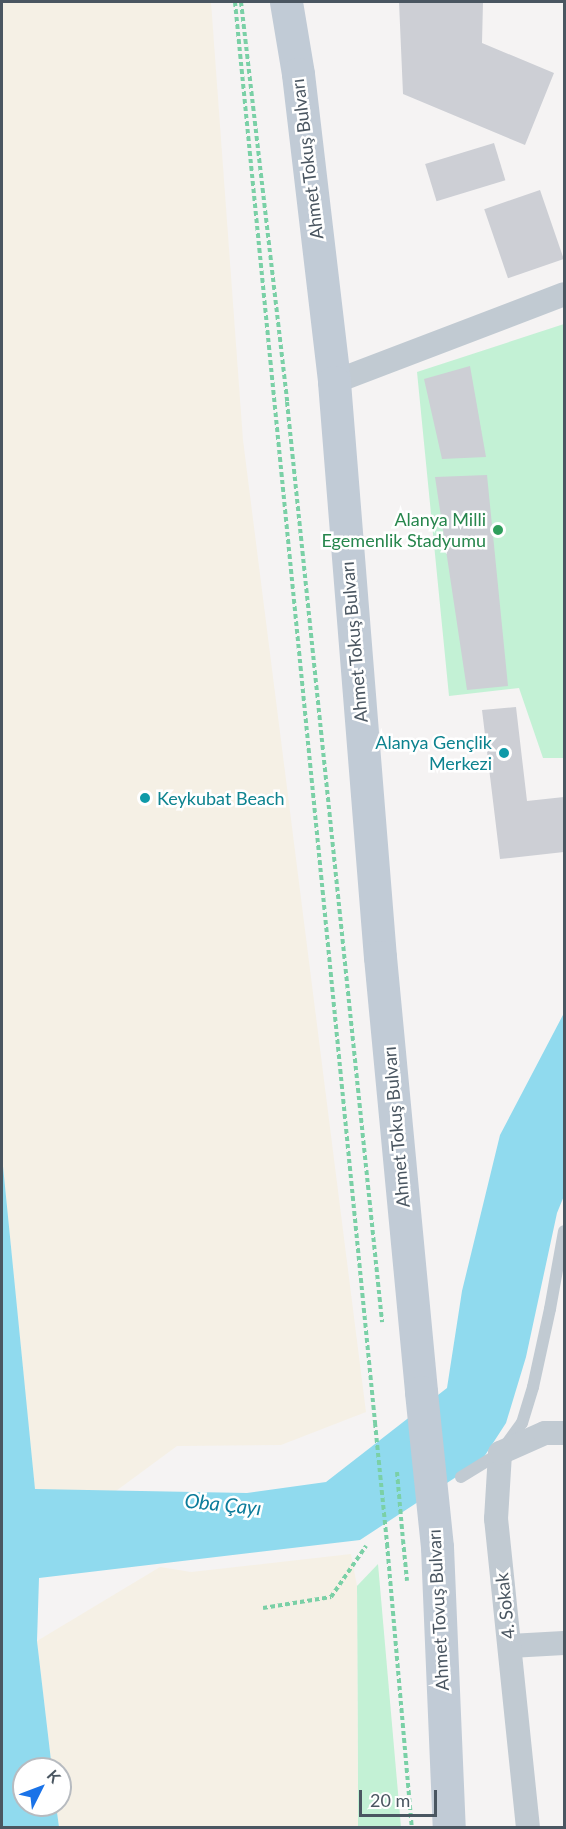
<!DOCTYPE html>
<meta charset="utf-8">
<style>
body{margin:0}
#map{position:relative;width:566px;height:1829px;overflow:hidden;background:#f5f3f3;font-family:Lato,sans-serif}
div>[style]{position:absolute}
.green>*{inset:0;background:#c3f1d5}
.sand>*{inset:0;background:#f5f0e5}
.water>*{inset:0;background:#90daee}
.building>*{inset:0;background:#cdcfd5;transform-origin:0 0}
.path>*{height:4px;margin-top:-2px;transform-origin:0;background:repeating-linear-gradient(90deg,#7ad0a6 0 4.5px,transparent 0 7.5px)}
.service>*{height:12px;margin:-6px;padding:0 6px;transform-origin:6px;border-radius:6px;background:#c1cad2}
.minor>*{height:24px;margin:-12px;padding:0 12px;transform-origin:12px;border-radius:12px;background:#c1cad2}
.secondary>*{height:33px;margin:-16.5px;padding:0 16.5px;transform-origin:16.5px;border-radius:16.5px;background:#c1cbd6}
.path-bridge>*{height:4px;margin-top:-2px;transform-origin:0;background:repeating-linear-gradient(90deg,#7ad0a6 0 4.5px,transparent 0 7.5px)}
.secondary-bridge>*{height:33px;margin:-16.5px;padding:0 16.5px;transform-origin:16.5px;border-radius:16.5px;background:#c1cbd6}
.dots>*{width:16px;height:16px;translate:-50% -50%;box-sizing:border-box;border:3px solid #fff;border-radius:50%}
span{translate:-50% -50%;white-space:nowrap;text-align:center;line-height:1.15;-webkit-text-stroke:5px #fff;paint-order:stroke}
.street-label{font-size:18px;color:#4a5661}
.leisure-label{font-size:18px;color:#27864d}
.right{translate:-100% -50%;text-align:right}
.culture-label{font-size:18px;color:#0d838f}
.left{translate:0 -50%;text-align:left}
.water-label{font-size:20px;color:#0c7c9b;font-style:italic}
.frame{position:absolute;inset:0;border:3px solid #4a5661;pointer-events:none}
.north{position:absolute;left:12px;top:1757px;width:60px;height:60px;box-sizing:border-box;background:#fff;border:2px solid #b7bbc0;border-radius:50%;rotate:48deg;font-size:16px;font-weight:700;line-height:24px;text-align:center;color:#4a5661}
.north::after{content:'';display:block;margin:auto;width:21px;height:27px;background:#1a73e8;clip-path:polygon(50% 0,100% 100%,50% 72%,0 100%)}
.scale{position:absolute;left:359px;top:1790px;width:78px;height:27px;box-sizing:border-box;border:3px solid #4a5661;border-top:0;padding-left:8px;font-size:18px;line-height:21px;white-space:nowrap;color:#4a5661;-webkit-text-stroke:4px #fff;paint-order:stroke}
</style>
<div id="map">
<div class="green">
<i style="clip-path:polygon(564px 324px,564px 758px,543px 758px,519px 688px,449px 696px,417px 372px)"></i>
<i style="clip-path:polygon(378px 1564px,401px 1827px,358px 1827px,357px 1586px)"></i>
</div>
<div class="sand">
<i style="clip-path:polygon(2px 2px,211px 2px,243px 440px,366px 1412px,281px 1445px,177px 1446px,40px 1547px,2px 1156px)"></i>
<i style="clip-path:polygon(351px 1554px,357px 1586px,358px 1827px,59px 1827px,56px 1805px,60px 1805px,60px 1769px,52px 1769px,37px 1641px,160px 1567px,191px 1572px)"></i>
</div>
<div class="water">
<i style="clip-path:polygon(564px 1013px,564px 1196px,557px 1213px,526px 1357px,506px 1423px,482px 1460px,360px 1540px,39px 1578px,37px 1641px,52px 1769px,24px 1769px,24px 1805px,56px 1805px,59px 1827px,2px 1827px,2px 1156px,35px 1489px,247px 1493px,326px 1482px,447px 1388px,462px 1291px,500px 1135px)"></i>
</div>
<div class="building">
<i style="clip-path:polygon(399px 2px,483px 2px,482px 43px,554px 73px,525px 145px,403px 94px)"></i>
<i style="left:494px;top:143px;width:39px;height:72px;rotate:73deg"></i>
<i style="left:540px;top:190px;width:73px;height:59px;rotate:71deg"></i>
<i style="clip-path:polygon(470px 366px,486px 457px,442px 459px,424px 379px)"></i>
<i style="clip-path:polygon(487px 475px,508px 686px,467px 690px,435px 477px)"></i>
<i style="clip-path:polygon(516px 707px,527px 801px,564px 797px,564px 852px,500px 859px,482px 710px)"></i>
</div>
<div class="path">
<i style="left:235px;top:2px;width:1428px;rotate:84.37deg"></i>
<i style="left:241px;top:2px;width:403px;rotate:83.4deg"></i>
<i style="left:287px;top:402px;width:925px;rotate:84.1deg"></i>
<i style="left:403px;top:1540px;width:41px;rotate:84.4deg"></i>
<i style="left:387px;top:1544px;width:285px;rotate:85deg"></i>
<i style="left:263px;top:1608px;width:69px;rotate:-9.2deg"></i>
<i style="left:331px;top:1597px;width:62px;rotate:-55.5deg"></i>
</div>
<div class="service">
<i style="left:461px;top:1477px;width:46px;rotate:-31.6deg"></i>
<i style="left:500px;top:1453px;width:37px;rotate:-54deg"></i>
<i style="left:522px;top:1423px;width:38px;rotate:-73deg"></i>
<i style="left:533px;top:1387px;width:80px;rotate:-77.7deg"></i>
<i style="left:550px;top:1309px;width:79px;rotate:-79.8deg"></i>
</div>
<div class="minor">
<i style="left:334px;top:382px;width:246px;rotate:-20.9deg"></i>
<i style="left:510px;top:1646px;width:54px;rotate:-3.2deg"></i>
<i style="left:528px;top:1828px;width:311px;rotate:-95.9deg"></i>
<i style="left:496px;top:1519px;width:66px;rotate:-86.5deg"></i>
<i style="left:500px;top:1453px;width:49px;rotate:-24deg"></i>
<i style="left:545px;top:1433px;width:19px"></i>
</div>
<div class="secondary">
<i style="left:286px;top:2px;width:73px;rotate:80.5deg"></i>
<i style="left:298px;top:74px;width:310px;rotate:83.3deg"></i>
<i style="left:334px;top:382px;width:577px;rotate:85.43deg"></i>
<i style="left:380px;top:957px;width:437px;rotate:84.6deg"></i>
<i style="left:437px;top:1547px;width:281px;rotate:87.6deg"></i>
</div>
<div class="path-bridge">
<i style="left:375px;top:1423px;width:122px;rotate:84.3deg"></i>
<i style="left:397px;top:1472px;width:68px;rotate:85deg"></i>
</div>
<div class="secondary-bridge">
<i style="left:421px;top:1392px;width:156px;rotate:84.1deg"></i>
</div>
<div class="dots">
<i style="left:498px;top:530px;background:#2e9e5b"></i>
<i style="left:504px;top:753px;background:#0f9aa8"></i>
<i style="left:145px;top:798px;background:#0f9aa8"></i>
</div>
<div class="street-label">
<span style="left:307px;top:159px;rotate:-97deg">Ahmet Tokuş Bulvarı</span>
<span style="left:354px;top:642px;rotate:-95deg">Ahmet Tokuş Bulvarı</span>
<span style="left:396px;top:1127px;rotate:-95deg">Ahmet Tokuş Bulvarı</span>
<span style="left:505px;top:1606px;rotate:-96deg">4. Sokak</span>
<span style="left:438px;top:1610px;rotate:-93deg">Ahmet Tovuş Bulvarı</span>
</div>
<div class="leisure-label">
<span class="right" style="left:486px;top:530px">Alanya Milli<br>Egemenlik Stadyumu</span>
</div>
<div class="culture-label">
<span class="right" style="left:492px;top:753px">Alanya Gençlik<br>Merkezi</span>
<span class="left" style="left:157px;top:798px">Keykubat Beach</span>
</div>
<div class="water-label">
<span style="left:223px;top:1504px;rotate:6deg">Oba Çayı</span>
</div>
<div class="frame"></div>
<div class="north">K</div>
<div class="scale">20 m</div>
</div>
